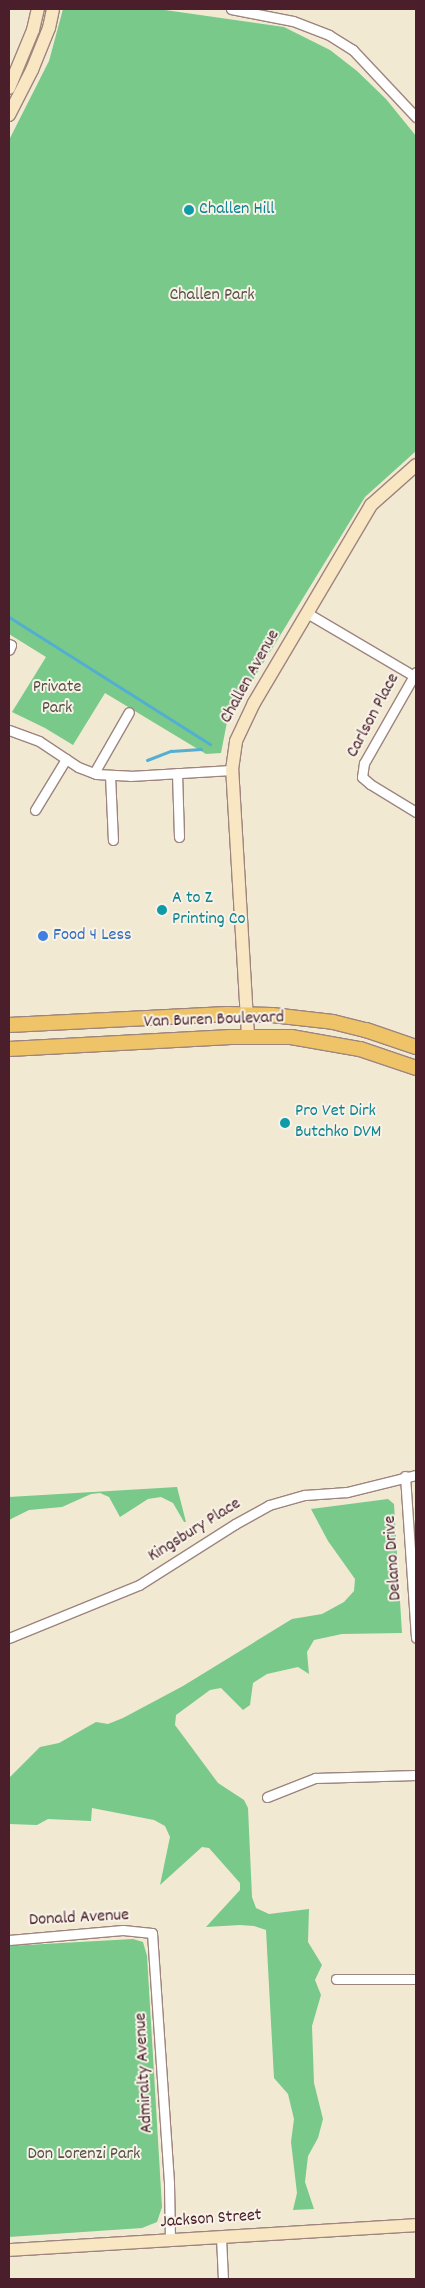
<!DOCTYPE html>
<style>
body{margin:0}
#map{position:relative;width:425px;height:2288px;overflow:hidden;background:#f2e9d3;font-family:Dekko,sans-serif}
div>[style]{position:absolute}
.green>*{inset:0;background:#78c98a}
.stream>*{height:3px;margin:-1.5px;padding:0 1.5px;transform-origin:1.5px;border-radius:1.5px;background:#54aed2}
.roads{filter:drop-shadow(1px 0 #9e847f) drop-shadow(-1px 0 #9e847f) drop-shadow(0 1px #9e847f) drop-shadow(0 -1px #9e847f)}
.street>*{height:9px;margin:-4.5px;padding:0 4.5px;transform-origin:4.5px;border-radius:4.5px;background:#fff}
.secondary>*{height:12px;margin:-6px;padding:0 6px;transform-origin:6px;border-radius:6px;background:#f9e7c3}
.primary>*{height:14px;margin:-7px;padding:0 7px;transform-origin:7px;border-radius:7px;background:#efc469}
.dots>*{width:14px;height:14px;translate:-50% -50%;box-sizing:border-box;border:2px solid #f7f3e8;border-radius:50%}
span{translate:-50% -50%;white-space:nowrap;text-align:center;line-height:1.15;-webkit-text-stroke:4px #f7f3e8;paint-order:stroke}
.culture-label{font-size:18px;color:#0d838f}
.left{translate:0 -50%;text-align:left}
.park-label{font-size:18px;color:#585248}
.street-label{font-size:18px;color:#4a1f2b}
.shop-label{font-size:18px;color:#366cbe}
.frame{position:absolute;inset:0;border:10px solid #4a1f2b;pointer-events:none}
</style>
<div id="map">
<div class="green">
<i style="clip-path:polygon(63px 9px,158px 9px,284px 27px,330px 50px,357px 71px,386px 99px,416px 136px,416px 451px,365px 497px,227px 722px,221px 753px,206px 754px,105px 693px,73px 745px,45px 728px,12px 712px,46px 657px,9px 634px,9px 140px,49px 61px)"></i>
<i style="clip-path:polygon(177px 1487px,186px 1522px,184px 1522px,173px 1503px,161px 1497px,148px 1499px,120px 1517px,109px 1497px,100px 1493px,91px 1494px,62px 1507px,29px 1510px,9px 1520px,9px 1497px)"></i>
<i style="clip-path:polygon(388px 1499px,394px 1504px,402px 1633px,342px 1634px,314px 1640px,307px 1652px,309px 1674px,298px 1667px,267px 1674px,253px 1683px,250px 1705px,243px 1710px,221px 1688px,210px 1690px,176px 1715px,175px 1725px,218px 1783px,244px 1800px,248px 1808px,252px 1897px,256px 1908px,269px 1914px,309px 1909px,308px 1942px,322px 1965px,315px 1980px,321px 1995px,312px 2026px,314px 2083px,323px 2119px,318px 2138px,308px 2156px,305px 2182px,314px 2209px,293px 2210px,297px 2193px,291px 2142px,294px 2119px,288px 2094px,274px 2078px,266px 1930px,254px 1926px,240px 1925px,206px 1927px,240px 1890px,240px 1883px,209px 1848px,202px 1847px,160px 1885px,170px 1837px,165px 1826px,154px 1820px,92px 1808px,91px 1821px,48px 1819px,37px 1825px,9px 1824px,9px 1778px,40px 1747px,59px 1743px,96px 1722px,108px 1724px,123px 1718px,183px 1686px,292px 1619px,322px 1614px,344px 1602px,354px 1591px,355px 1579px,328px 1541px,311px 1509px)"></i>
<i style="clip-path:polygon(133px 1939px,143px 1942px,147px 1956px,162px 2207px,157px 2222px,142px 2228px,9px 2237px,9px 1946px)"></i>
</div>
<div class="stream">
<i style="left:9px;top:617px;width:238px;rotate:32.3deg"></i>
<i style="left:147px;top:760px;width:26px;rotate:-21deg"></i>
<i style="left:171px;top:751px;width:30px;rotate:-4deg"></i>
</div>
<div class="roads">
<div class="street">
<i style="left:231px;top:9px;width:63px;rotate:11deg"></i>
<i style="left:293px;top:21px;width:39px;rotate:21deg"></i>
<i style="left:329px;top:35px;width:28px;rotate:32deg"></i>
<i style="left:353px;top:50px;width:92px;rotate:46.8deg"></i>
<i style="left:307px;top:613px;width:124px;rotate:30.5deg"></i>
<i style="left:9px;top:644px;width:2px;rotate:27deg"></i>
<i style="left:11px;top:645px;width:5px;rotate:112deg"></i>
<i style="left:416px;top:672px;width:105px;rotate:119.7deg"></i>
<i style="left:364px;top:763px;width:14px;rotate:98deg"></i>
<i style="left:362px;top:777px;width:11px;rotate:41deg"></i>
<i style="left:370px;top:784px;width:54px;rotate:31.3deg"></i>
<i style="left:9px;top:730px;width:32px;rotate:20deg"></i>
<i style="left:39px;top:741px;width:47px;rotate:33.7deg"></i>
<i style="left:78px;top:767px;width:19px;rotate:21deg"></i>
<i style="left:96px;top:774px;width:34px;rotate:3deg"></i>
<i style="left:130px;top:776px;width:102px;rotate:-3.4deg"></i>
<i style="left:94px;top:773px;width:70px;rotate:-60.2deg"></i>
<i style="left:177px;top:773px;width:64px;rotate:88.2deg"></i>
<i style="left:110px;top:775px;width:65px;rotate:87.4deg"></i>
<i style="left:35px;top:810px;width:60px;rotate:-58.7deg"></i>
<i style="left:405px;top:1476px;width:162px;rotate:86.1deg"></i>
<i style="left:9px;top:1638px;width:140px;rotate:-22.2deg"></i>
<i style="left:139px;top:1585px;width:114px;rotate:-32.4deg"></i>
<i style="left:235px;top:1524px;width:39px;rotate:-29deg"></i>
<i style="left:269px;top:1505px;width:37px;rotate:-16deg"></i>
<i style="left:305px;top:1495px;width:42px;rotate:-4.1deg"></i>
<i style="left:347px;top:1492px;width:71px;rotate:-13.8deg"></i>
<i style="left:267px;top:1797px;width:52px;rotate:-21.6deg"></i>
<i style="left:315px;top:1778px;width:101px;rotate:-1.7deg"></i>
<i style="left:9px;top:1940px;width:114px;rotate:-5deg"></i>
<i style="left:123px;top:1930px;width:29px;rotate:6deg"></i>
<i style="left:152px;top:1933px;width:251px;rotate:86.1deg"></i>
<i style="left:169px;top:2183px;width:57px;rotate:89deg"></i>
<i style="left:336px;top:1979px;width:80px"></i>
<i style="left:221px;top:2237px;width:42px;rotate:87.3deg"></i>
</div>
<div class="secondary">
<i style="left:9px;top:88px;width:63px;rotate:-67.5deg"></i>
<i style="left:33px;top:30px;width:22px;rotate:-77deg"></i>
<i style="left:9px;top:115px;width:51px;rotate:-62.9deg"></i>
<i style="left:32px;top:70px;width:45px;rotate:-68deg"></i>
<i style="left:49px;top:28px;width:19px;rotate:-78deg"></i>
<i style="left:248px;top:1036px;width:266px;rotate:-93.4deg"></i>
<i style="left:232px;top:770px;width:29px;rotate:-82deg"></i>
<i style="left:236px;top:741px;width:42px;rotate:-64.7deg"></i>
<i style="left:254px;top:703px;width:230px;rotate:-59.4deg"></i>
<i style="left:371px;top:505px;width:60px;rotate:-41.6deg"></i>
<i style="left:9px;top:2250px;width:408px;rotate:-3.5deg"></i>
</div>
<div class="primary">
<i style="left:9px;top:1025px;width:218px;rotate:-2.9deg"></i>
<i style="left:227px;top:1014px;width:45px;rotate:1.3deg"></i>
<i style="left:272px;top:1015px;width:61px;rotate:6.5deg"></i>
<i style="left:333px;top:1022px;width:34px;rotate:14deg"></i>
<i style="left:366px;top:1030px;width:53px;rotate:18.8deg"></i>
<i style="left:9px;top:1049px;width:222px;rotate:-3.1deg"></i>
<i style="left:231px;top:1037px;width:60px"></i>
<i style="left:291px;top:1037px;width:70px;rotate:9.9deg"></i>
<i style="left:360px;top:1049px;width:59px;rotate:18.7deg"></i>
</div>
</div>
<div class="dots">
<i style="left:189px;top:210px;background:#0f9aa8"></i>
<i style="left:162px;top:910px;background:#0f9aa8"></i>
<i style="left:43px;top:936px;background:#3f7fe0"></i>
<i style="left:285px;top:1123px;background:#0f9aa8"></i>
</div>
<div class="culture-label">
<span class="left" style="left:199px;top:210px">Challen Hill</span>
<span class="left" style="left:172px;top:910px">A to Z<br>Printing Co</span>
<span class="left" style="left:295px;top:1123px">Pro Vet Dirk<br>Butchko DVM</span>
</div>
<div class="park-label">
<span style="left:212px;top:296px">Challen Park</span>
<span style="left:57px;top:699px">Private<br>Park</span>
<span style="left:84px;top:2155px">Don Lorenzi Park</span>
</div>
<div class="street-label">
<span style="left:251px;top:677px;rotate:-61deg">Challen Avenue</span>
<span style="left:374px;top:716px;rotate:-62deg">Carlson Place</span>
<span style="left:214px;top:1021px;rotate:-2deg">Van Buren Boulevard</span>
<span style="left:195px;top:1531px;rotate:-32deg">Kingsbury Place</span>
<span style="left:394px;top:1558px;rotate:-94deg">Delano Drive</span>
<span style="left:79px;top:1919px;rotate:-3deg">Donald Avenue</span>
<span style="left:145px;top:2073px;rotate:-93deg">Admiralty Avenue</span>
<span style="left:211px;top:2220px;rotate:-4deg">Jackson Street</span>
</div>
<div class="shop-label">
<span class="left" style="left:53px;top:936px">Food 4 Less</span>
</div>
<div class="frame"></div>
</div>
